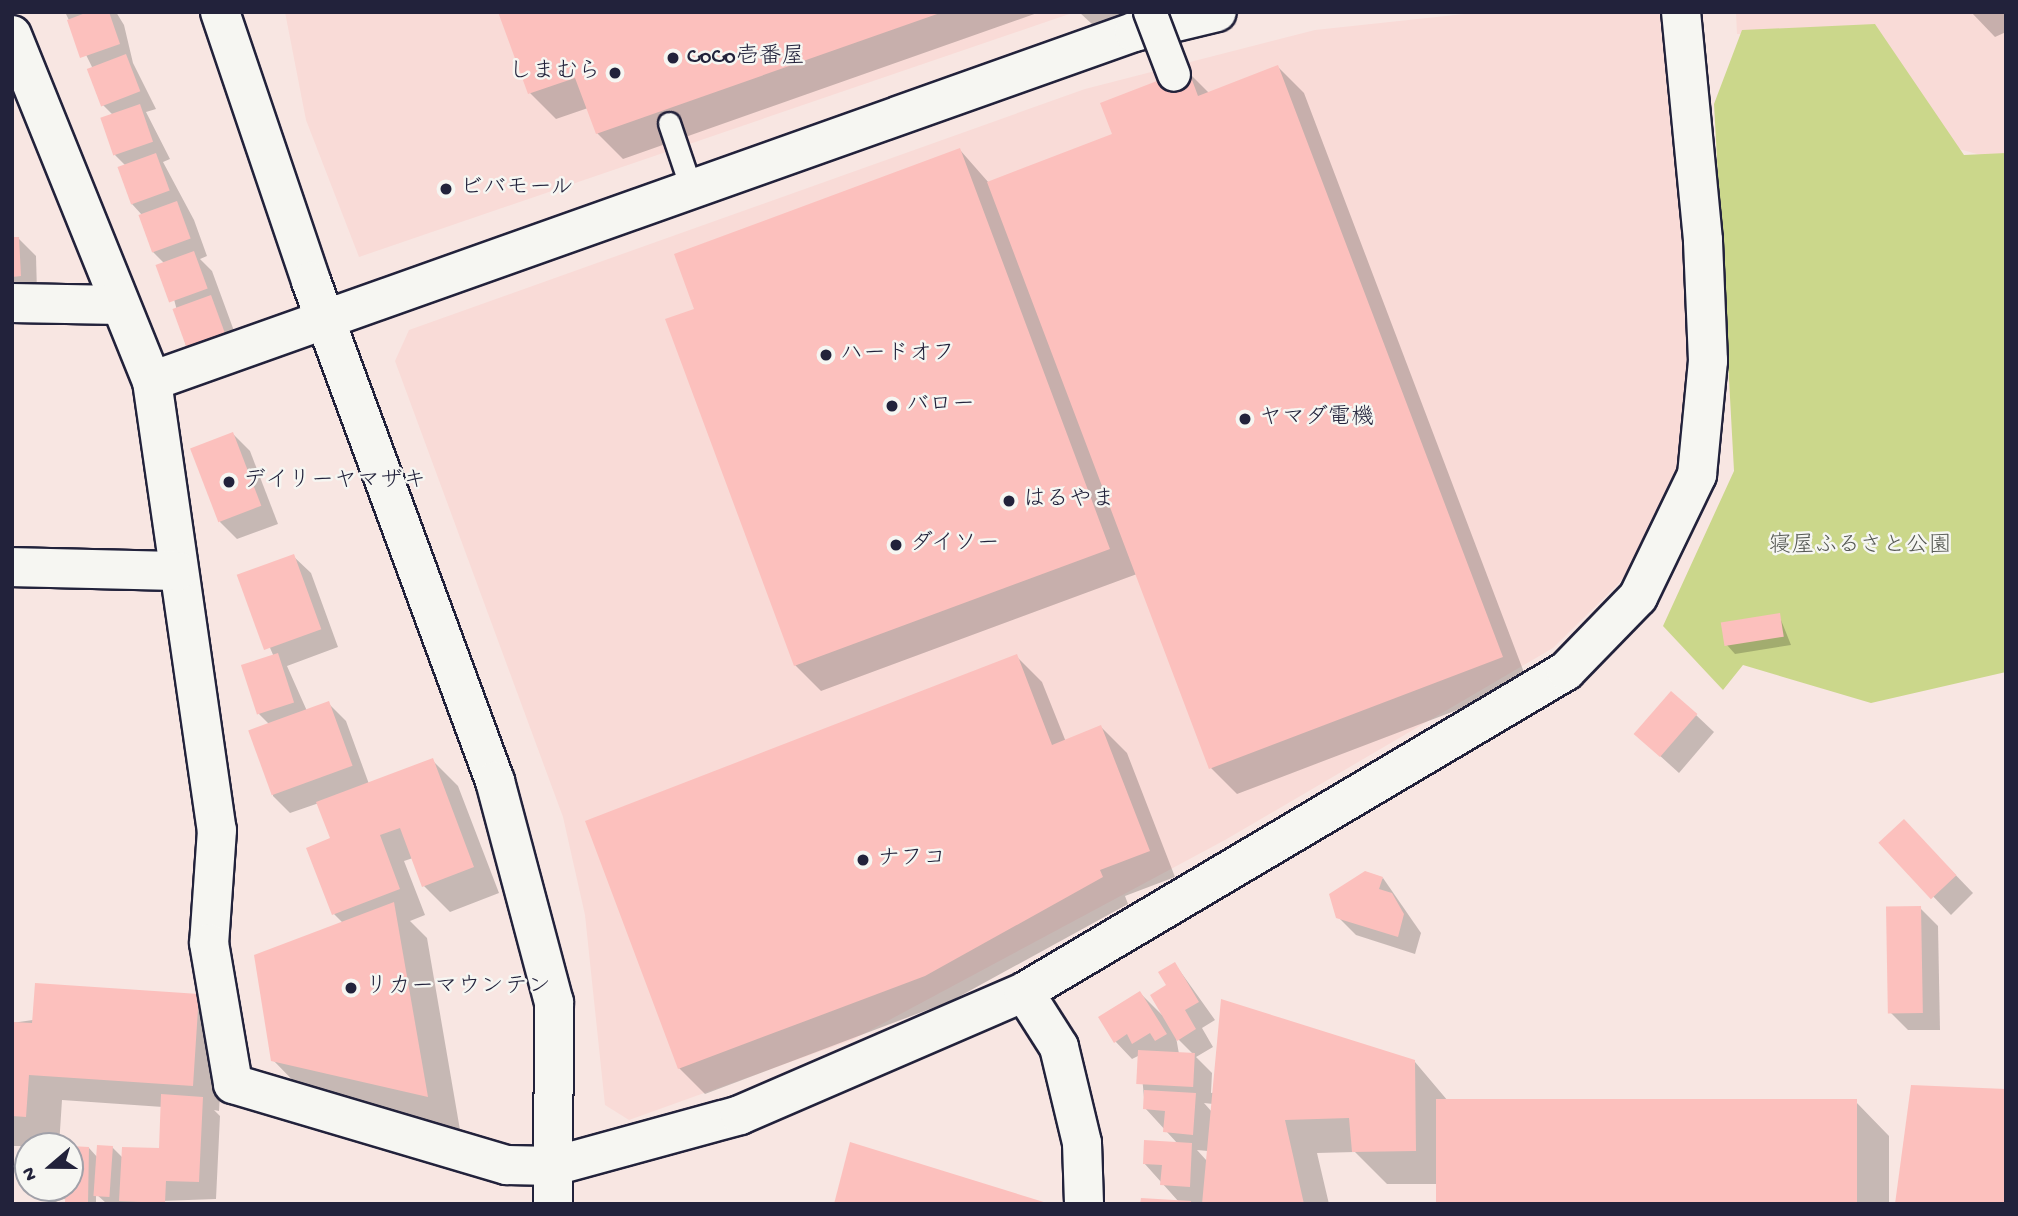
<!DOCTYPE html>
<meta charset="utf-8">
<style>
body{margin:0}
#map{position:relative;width:2018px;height:1216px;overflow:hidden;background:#f8e6e2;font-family:"Gochi Hand","Klee One",sans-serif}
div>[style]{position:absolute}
.built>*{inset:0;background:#f9dbd7}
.green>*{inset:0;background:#cbd78b}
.shadow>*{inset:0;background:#0003}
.building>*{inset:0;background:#fcc0bd;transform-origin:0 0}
.roads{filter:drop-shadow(2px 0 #22223b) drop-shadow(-2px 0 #22223b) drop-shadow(0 2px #22223b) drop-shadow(0 -2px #22223b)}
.service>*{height:21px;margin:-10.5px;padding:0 10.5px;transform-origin:10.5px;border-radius:10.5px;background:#f6f6f2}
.minor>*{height:38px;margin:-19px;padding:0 19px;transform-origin:19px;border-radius:19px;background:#f6f6f2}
.tertiary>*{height:38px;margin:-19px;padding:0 19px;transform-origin:19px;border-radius:19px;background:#f6f6f2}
.bridges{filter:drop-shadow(2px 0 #22223b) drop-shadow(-2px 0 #22223b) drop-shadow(0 2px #22223b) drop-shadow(0 -2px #22223b)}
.pedestrian-bridge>*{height:32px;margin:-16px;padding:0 16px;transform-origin:16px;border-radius:16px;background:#f6f6f2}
.dots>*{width:19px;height:19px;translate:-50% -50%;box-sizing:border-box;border:4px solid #f6f6f2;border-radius:50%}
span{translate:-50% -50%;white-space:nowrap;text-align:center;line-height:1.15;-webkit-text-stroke:5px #f6f6f2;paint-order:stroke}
.poi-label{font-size:23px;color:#22223b}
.left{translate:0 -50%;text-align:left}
.right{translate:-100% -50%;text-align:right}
.park-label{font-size:23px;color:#555853}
.frame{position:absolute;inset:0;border:14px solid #22223b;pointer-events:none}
.north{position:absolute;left:14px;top:1132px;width:70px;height:70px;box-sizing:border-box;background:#f6f6f2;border:2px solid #a1a1a9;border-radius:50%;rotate:250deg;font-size:19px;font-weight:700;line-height:28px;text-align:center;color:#22223b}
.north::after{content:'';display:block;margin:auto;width:24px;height:32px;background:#22223b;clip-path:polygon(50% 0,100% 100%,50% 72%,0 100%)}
</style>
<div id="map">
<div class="built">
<i style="clip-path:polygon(285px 12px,1075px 12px,359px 257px,306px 120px)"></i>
<i style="clip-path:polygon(1483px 12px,1670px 12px,1690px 253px,1691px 409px,1675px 490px,1624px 578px,1553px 648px,1225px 840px,852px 1040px,629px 1120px,605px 1105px,585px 915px,563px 817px,395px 361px,409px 330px,1085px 89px,1315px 30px)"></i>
<i style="clip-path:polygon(1736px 12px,2006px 12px,2006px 162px,1959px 149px,1874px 30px,1737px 34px)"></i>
</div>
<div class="green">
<i style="clip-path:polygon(1875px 24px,1964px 155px,2006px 153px,2006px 672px,1871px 703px,1743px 665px,1723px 690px,1663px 626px,1734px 471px,1714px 104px,1742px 30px)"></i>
</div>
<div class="shadow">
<i style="clip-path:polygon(65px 12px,116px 12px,124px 25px,133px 63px,156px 109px,146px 112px,170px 159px,163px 162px,194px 220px,207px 256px,200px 259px,212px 271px,241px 350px,204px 363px,186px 346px,165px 264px,153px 252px,142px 215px,132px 204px,126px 166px,115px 155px,113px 115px,102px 104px,92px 67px)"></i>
<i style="clip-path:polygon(500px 12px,1040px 12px,623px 159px,597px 133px,588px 108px,556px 119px,530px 93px)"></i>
<i style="clip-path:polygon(1079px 12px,1129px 12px,1093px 25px)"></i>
<i style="clip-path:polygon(1971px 12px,2006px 12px,2006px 32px,1995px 37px)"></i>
<i style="clip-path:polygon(1278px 67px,1304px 93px,1528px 683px,1237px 794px,1211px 768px,1137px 574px,821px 691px,795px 665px,696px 310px,960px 150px,989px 183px,1114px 135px,1187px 71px,1209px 93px)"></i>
<i style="clip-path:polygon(18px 238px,36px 256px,37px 293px,12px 294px,12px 239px)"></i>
<i style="clip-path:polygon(233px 434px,250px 451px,278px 524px,237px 539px,220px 522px)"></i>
<i style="clip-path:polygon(293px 556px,311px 573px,338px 647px,287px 666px,307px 711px,328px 703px,346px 721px,369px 784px,432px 760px,458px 786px,499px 893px,450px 912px,424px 886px,413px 858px,404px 861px,425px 915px,410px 921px,427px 938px,460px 1130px,306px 1094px,273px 1060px,343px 923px,334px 914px,333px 839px,319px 803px,290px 813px,273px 796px,270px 725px,259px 714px,274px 657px,239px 576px)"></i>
<i style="clip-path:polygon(1779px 615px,1791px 645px,1735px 654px,1727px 645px)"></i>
<i style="clip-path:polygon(1016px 656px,1042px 682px,1066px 742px,1101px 727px,1127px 753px,1175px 877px,1125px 896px,1128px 904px,951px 1001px,705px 1094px,679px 1068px)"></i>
<i style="clip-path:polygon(1696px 715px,1714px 732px,1679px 773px,1637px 735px)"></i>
<i style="clip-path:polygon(1921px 839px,1973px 893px,1951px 915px,1882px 843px)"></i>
<i style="clip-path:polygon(1383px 878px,1421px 933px,1415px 954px,1356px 935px,1338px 917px)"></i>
<i style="clip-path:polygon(1920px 908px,1938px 926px,1940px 1030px,1908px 1030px,1890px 1012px)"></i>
<i style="clip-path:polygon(evenodd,1175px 964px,1215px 1020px,1202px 1028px,1213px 1047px,1196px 1057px,1212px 1073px,1211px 1093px,1415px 1062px,1448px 1101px,1856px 1102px,1889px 1136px,1889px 1204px,1438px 1204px,1438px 1184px,1387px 1184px,1355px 1152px,1317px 1153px,1329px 1204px,1142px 1204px,1179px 1202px,1144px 1163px,1178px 1144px,1145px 1108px,1140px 1055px,1132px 1059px,1115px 1041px,1140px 993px,1162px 1015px,1175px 964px,1176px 1037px,1194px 1055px,1179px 1054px,1176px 1037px,1175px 964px,1204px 1103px,1213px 1104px,1212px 1112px,1204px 1103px,1175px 964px,1197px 1150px,1208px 1151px,1207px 1161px,1197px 1150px)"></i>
<i style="clip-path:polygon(198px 996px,224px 1022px,219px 1111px,214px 1110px,220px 1116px,216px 1199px,106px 1203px,96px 1194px,96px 1204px,64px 1199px,50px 1204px,42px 1188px,70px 1188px,89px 1148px,98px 1158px,112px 1147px,123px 1158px,161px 1150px,163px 1107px,62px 1100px,59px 1146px,12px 1146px,12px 1023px)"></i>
</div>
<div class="building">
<i style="clip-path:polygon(88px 12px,109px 12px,120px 44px,80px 58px,67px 20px)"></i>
<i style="clip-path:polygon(498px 12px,940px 12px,940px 13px,596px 134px,575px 78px,528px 94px)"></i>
<i style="left:126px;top:54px;width:40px;height:42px;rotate:69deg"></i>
<i style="clip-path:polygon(1278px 65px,1503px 657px,1209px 769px,987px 182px,1112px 134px,1100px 103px,1188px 69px,1198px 96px)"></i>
<i style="left:140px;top:104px;width:40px;height:42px;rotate:71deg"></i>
<i style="clip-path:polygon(960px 148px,1110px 549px,794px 666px,665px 319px,694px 309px,674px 254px)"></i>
<i style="left:156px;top:153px;width:40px;height:41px;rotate:70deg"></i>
<i style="left:177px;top:201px;width:40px;height:41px;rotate:70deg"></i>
<i style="clip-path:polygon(12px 237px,19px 237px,21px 276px,12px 277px)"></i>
<i style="left:194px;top:251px;width:40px;height:41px;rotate:70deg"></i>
<i style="left:211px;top:295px;width:40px;height:41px;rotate:70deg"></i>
<i style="left:233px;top:432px;width:79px;height:46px;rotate:69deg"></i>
<i style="left:294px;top:554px;width:80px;height:61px;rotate:70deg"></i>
<i style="left:1780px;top:613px;width:24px;height:60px;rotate:81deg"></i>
<i style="left:278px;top:653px;width:52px;height:39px;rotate:72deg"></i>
<i style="clip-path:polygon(1017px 654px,1052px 745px,1101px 725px,1150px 851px,1100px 870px,1103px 877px,925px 976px,678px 1069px,585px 821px)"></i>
<i style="left:1671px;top:691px;width:35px;height:57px;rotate:41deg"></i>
<i style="left:329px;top:701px;width:69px;height:86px;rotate:70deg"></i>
<i style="clip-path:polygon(433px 758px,474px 867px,422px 887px,400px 828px,380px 835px,400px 889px,332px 915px,306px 848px,330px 838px,316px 802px)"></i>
<i style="left:1904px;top:819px;width:77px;height:35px;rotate:47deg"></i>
<i style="clip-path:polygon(1365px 871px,1383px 877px,1379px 889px,1392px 893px,1404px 914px,1398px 937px,1336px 918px,1329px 894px)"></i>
<i style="clip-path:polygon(394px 902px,428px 1097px,271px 1061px,254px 955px)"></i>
<i style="left:1921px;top:906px;width:107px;height:35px;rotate:89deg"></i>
<i style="clip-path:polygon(1175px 962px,1199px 1002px,1185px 1010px,1196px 1029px,1177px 1041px,1150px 995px,1166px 985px,1158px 972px)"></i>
<i style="clip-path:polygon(35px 983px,199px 994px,193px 1086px,29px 1075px,26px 1117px,12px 1116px,12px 1022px,32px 1023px)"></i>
<i style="clip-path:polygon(1140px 991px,1167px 1034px,1155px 1041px,1150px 1033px,1132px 1044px,1127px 1034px,1114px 1043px,1098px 1017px)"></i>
<i style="clip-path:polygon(1221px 999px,1415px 1060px,1416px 1151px,1352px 1152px,1349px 1118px,1285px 1120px,1304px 1204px,1202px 1204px)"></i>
<i style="left:1138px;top:1050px;width:57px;height:34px;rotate:3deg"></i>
<i style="clip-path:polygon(1911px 1085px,2006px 1089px,2006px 1204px,1895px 1204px)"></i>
<i style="clip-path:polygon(1144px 1090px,1196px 1093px,1193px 1135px,1163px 1132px,1165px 1111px,1143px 1109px)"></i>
<i style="clip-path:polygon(161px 1094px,203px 1097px,199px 1182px,166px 1181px,165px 1203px,119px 1201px,122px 1147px,159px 1148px)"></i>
<i style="left:1436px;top:1099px;width:421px;height:105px"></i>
<i style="clip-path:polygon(1144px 1140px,1192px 1143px,1190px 1187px,1160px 1185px,1162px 1165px,1143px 1164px)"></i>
<i style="clip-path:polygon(850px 1142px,1047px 1203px,1047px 1204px,834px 1204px)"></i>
<i style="left:97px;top:1145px;width:16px;height:51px;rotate:4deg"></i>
<i style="clip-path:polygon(70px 1146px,89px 1147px,88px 1203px,65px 1202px)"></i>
<i style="left:41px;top:1188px;width:15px;height:9px"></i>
<i style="clip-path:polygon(1141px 1198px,1191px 1201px,1191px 1204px,1140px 1204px)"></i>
</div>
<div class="roads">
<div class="service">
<i style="left:669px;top:123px;width:69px;rotate:71.3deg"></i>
</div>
<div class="minor">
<i style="left:12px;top:35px;width:373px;rotate:68deg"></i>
<i style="left:152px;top:381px;width:454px;rotate:81.8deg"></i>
<i style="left:217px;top:830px;width:113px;rotate:94deg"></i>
<i style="left:209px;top:943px;width:143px;rotate:80.3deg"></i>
<i style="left:233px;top:1084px;width:286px;rotate:16.5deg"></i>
<i style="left:507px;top:1165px;width:47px;rotate:1.2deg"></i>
<i style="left:554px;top:1166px;width:193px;rotate:-15.3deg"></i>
<i style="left:740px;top:1115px;width:309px;rotate:-23.4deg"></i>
<i style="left:1024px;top:992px;width:630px;rotate:-30.64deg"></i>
<i style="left:1566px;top:671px;width:103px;rotate:-45.8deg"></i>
<i style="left:1638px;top:597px;width:136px;rotate:-64.2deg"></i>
<i style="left:1697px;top:475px;width:115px;rotate:-84.5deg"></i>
<i style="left:1708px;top:361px;width:121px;rotate:-92.4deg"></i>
<i style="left:1703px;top:240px;width:229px;rotate:-95.5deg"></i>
<i style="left:12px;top:303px;width:108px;rotate:1.1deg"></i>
<i style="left:152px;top:381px;width:1042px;rotate:-19.57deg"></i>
<i style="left:1134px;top:32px;width:85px;rotate:-13.5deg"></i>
<i style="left:12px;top:567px;width:166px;rotate:1.4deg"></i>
<i style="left:1024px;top:992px;width:65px;rotate:57.5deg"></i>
<i style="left:1059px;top:1047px;width:99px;rotate:76.5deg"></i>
<i style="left:1082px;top:1143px;width:61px;rotate:88.1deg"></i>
</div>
<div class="tertiary">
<i style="left:220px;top:12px;width:284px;rotate:71.3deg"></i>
<i style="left:311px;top:281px;width:533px;rotate:69.8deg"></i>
<i style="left:495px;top:781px;width:229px;rotate:75.1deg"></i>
<i style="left:554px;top:1002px;width:202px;rotate:90.3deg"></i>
</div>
</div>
<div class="bridges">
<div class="pedestrian-bridge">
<i style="left:1150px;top:12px;width:67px;rotate:69.1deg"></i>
</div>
</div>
<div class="dots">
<i style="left:673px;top:58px;background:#22223b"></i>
<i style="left:615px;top:73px;background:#22223b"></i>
<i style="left:446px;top:189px;background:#22223b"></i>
<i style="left:826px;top:355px;background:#22223b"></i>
<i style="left:892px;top:406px;background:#22223b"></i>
<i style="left:1245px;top:419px;background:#22223b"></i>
<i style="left:229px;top:482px;background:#22223b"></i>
<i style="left:1009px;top:501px;background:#22223b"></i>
<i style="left:896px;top:545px;background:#22223b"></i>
<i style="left:863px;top:860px;background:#22223b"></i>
<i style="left:351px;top:988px;background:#22223b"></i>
</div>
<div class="poi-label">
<span class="left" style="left:687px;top:58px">CoCo壱番屋</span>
<span class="right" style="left:601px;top:73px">しまむら</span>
<span class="left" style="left:460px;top:189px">ビバモール</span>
<span class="left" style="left:840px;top:355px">ハードオフ</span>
<span class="left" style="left:906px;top:406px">バロー</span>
<span class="left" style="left:1259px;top:419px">ヤマダ電機</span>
<span class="left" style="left:243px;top:482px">デイリーヤマザキ</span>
<span class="left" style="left:1023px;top:501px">はるやま</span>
<span class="left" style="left:910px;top:545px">ダイソー</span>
<span class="left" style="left:877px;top:860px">ナフコ</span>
<span class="left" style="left:365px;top:988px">リカーマウンテン</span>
</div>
<div class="park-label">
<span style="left:1860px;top:547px">寝屋ふるさと公園</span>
</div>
<div class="frame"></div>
<div class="north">N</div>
</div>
